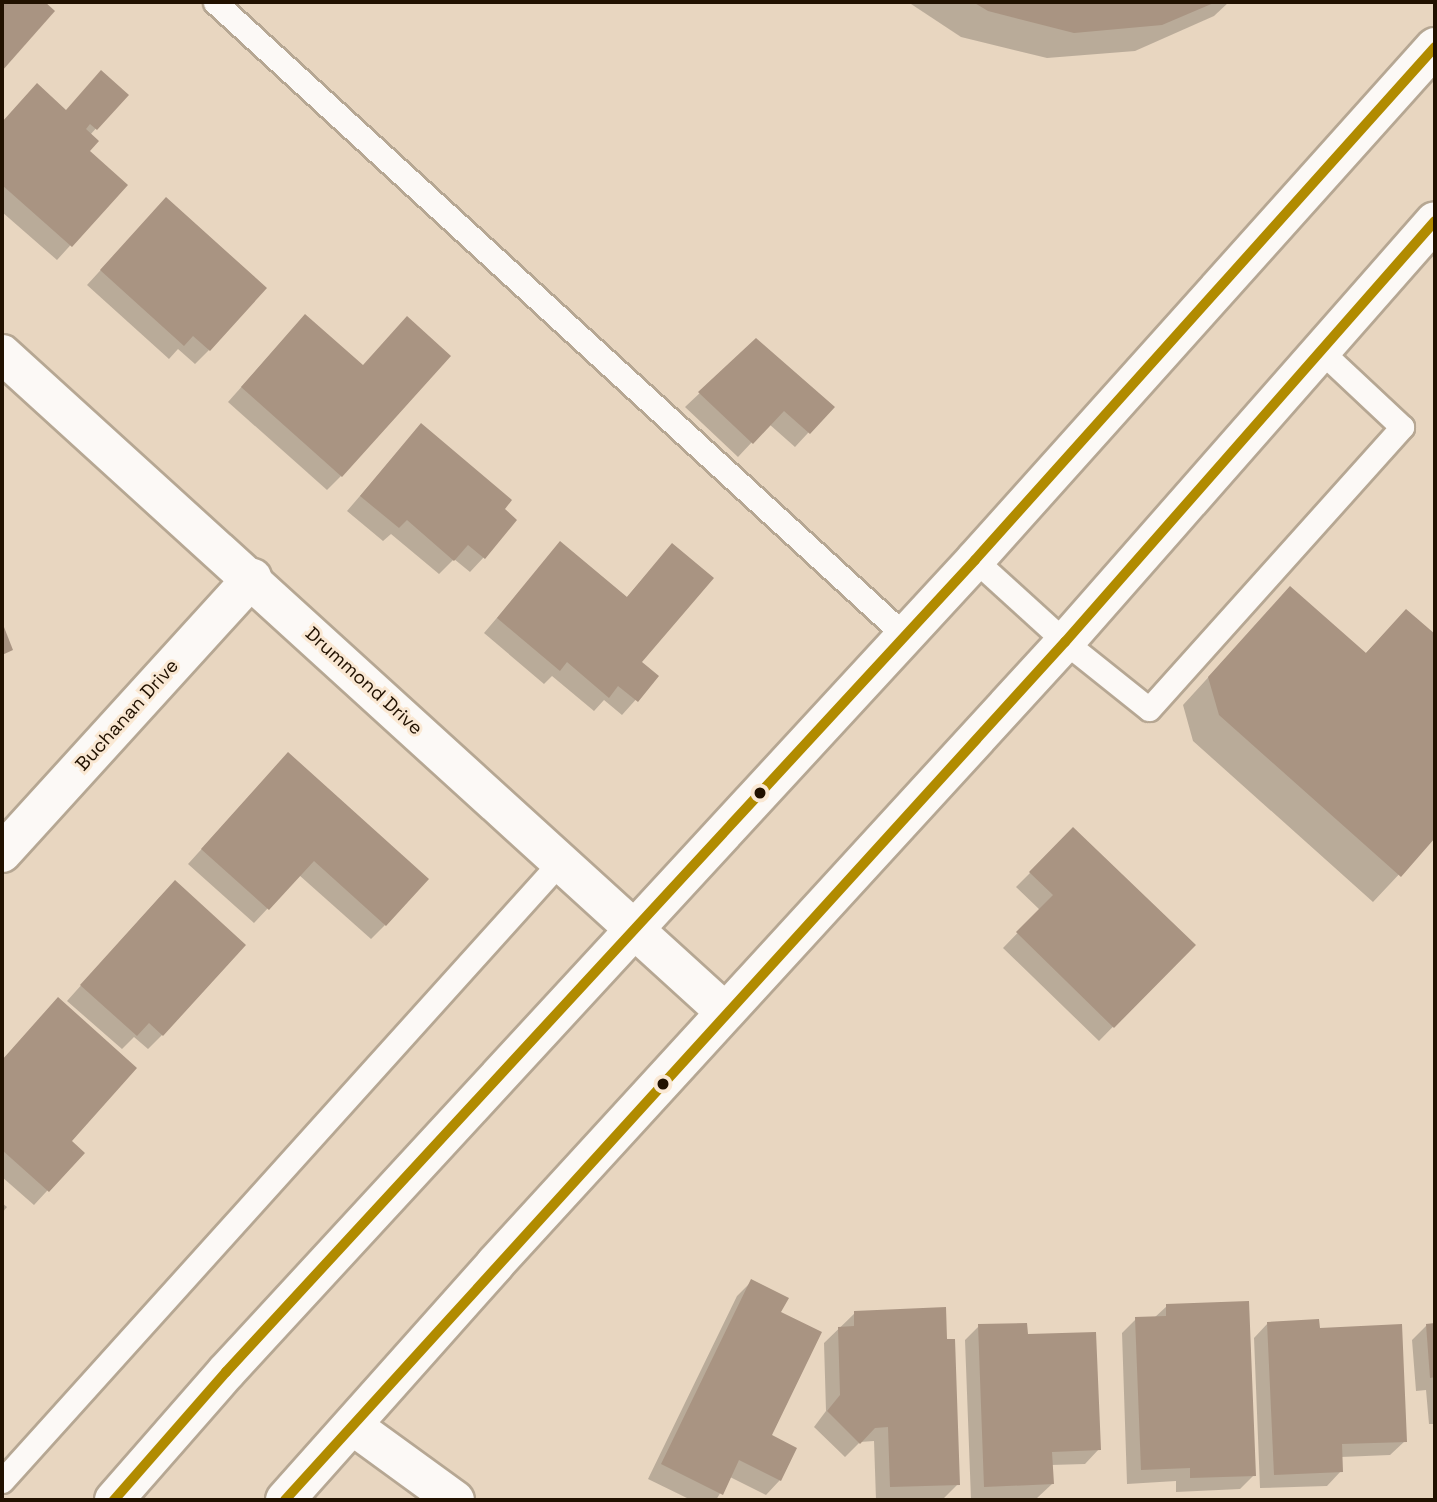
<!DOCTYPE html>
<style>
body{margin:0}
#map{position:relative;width:1437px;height:1502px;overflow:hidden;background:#e8d6c0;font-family:"Space Grotesk",sans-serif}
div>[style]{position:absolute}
.shadow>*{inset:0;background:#0003}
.building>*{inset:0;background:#a99482}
.roads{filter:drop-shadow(2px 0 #b6a793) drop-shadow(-2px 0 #b6a793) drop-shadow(0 2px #b6a793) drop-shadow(0 -2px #b6a793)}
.service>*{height:23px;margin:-11.5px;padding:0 11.5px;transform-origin:11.5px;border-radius:11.5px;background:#fcf9f6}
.minor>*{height:38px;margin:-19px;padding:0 19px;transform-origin:19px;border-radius:19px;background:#fcf9f6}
.secondary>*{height:38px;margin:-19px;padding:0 19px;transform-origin:19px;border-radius:19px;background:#fcf9f6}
.bus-1>*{height:10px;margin:-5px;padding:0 5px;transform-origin:5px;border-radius:5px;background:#b18b00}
.dots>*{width:19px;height:19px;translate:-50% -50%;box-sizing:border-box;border:4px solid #fae8d3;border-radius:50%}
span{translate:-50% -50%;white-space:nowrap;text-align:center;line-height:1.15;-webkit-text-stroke:6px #fae8d3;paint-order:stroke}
.street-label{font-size:19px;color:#211100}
.frame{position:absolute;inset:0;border:4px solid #211100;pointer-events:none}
</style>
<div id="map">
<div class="shadow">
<i style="clip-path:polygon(2px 2px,42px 2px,52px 11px,2px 68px)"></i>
<i style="clip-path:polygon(908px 2px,1229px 2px,1214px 16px,1135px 51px,1047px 58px,961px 37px)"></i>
<i style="clip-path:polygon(126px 95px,90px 135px,87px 151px,125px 185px,57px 260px,2px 212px,2px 123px,23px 100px,65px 111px)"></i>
<i style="clip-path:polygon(152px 214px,209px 350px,195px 364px,178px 349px,169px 359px,87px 285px)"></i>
<i style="clip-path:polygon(291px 331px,341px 476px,327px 490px,228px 402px)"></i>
<i style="clip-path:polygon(756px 340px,832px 407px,795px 447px,769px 424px,738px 457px,685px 407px)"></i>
<i style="clip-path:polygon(421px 425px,502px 510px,484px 557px,470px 572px,454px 559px,439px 574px,391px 534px,383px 541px,347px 511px)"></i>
<i style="clip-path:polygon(560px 544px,626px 598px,672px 545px,640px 663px,657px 676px,622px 715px,604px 700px,594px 711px,552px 676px,544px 684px,484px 633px)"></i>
<i style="clip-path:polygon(1290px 588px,1365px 654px,1406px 611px,1435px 637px,1435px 836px,1373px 902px,1193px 741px,1183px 705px)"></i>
<i style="clip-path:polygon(274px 769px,385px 925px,371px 939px,299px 875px,254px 923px,188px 864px)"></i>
<i style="clip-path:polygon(1073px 830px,1193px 945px,1099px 1041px,1003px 948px,1040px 910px,1016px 887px)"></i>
<i style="clip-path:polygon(160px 897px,162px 1035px,148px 1049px,134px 1037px,122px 1049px,67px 1001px)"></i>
<i style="clip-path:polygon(44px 1014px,69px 1141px,82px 1153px,34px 1205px,2px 1177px,2px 1061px)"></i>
<i style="clip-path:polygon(2px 1203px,7px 1207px,2px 1213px)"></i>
<i style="clip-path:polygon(752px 1281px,770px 1436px,780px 1480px,766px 1495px,730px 1477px,716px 1500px,691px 1500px,648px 1479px,737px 1296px)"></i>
<i style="clip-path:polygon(1167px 1306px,1254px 1475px,1240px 1489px,1176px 1492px,1176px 1481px,1127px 1484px,1122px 1333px,1136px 1319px,1154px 1318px)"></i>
<i style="clip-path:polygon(855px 1313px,945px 1341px,958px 1484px,944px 1498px,876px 1500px,874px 1441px,860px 1442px,845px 1457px,814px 1427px,826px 1411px,824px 1343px)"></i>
<i style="clip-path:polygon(1268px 1323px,1318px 1329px,1405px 1441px,1390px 1455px,1341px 1457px,1341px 1471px,1327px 1486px,1260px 1488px,1254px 1338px)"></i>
<i style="clip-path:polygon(1435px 1325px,1435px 1424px,1429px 1424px,1426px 1390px,1416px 1391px,1412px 1340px,1426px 1326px)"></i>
<i style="clip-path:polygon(979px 1326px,1026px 1336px,1099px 1449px,1085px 1464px,1051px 1465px,1052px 1484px,1037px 1498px,971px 1500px,965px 1340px)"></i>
</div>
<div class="building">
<i style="clip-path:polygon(2px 2px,45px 2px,55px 11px,2px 71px)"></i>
<i style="clip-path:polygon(973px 2px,1216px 2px,1162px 25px,1074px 33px,988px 11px)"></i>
<i style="clip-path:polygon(101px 70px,129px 95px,97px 130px,90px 124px,86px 129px,99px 141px,90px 151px,128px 185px,72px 247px,2px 185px,2px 122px,37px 83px,66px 110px)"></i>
<i style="clip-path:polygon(166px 197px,267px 288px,210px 351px,193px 336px,184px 346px,100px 270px)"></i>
<i style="clip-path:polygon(305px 314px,363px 365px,407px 316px,451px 356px,342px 477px,241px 387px)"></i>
<i style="clip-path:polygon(756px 338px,835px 407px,810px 434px,784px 411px,753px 444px,698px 392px)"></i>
<i style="clip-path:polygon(421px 423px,512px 500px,505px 509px,517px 520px,485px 559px,468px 545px,454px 561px,407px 520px,399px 528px,360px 496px)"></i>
<i style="clip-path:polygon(560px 541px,627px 597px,672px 543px,714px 578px,642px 662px,659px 676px,638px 702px,618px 686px,609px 698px,567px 662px,560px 671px,497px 618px)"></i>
<i style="clip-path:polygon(1290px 586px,1366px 653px,1406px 609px,1435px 634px,1435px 838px,1401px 877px,1219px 715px,1208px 677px)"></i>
<i style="clip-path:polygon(2px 622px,13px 650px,2px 655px)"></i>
<i style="clip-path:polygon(288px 752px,429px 879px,386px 926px,314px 861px,269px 910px,201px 849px)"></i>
<i style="clip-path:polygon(1073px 827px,1196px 945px,1114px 1028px,1016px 932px,1053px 895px,1029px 872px)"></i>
<i style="clip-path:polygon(175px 880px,246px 945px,163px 1036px,149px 1023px,137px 1036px,80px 985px)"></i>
<i style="clip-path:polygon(58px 997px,137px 1068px,72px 1141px,85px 1153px,49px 1192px,2px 1150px,2px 1060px)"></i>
<i style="clip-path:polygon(751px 1279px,789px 1298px,781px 1312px,822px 1332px,772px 1435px,797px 1448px,781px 1481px,739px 1460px,723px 1495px,661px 1464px)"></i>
<i style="clip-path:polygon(1249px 1301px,1256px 1476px,1190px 1478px,1190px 1468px,1141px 1470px,1135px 1317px,1166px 1316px,1166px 1304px)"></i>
<i style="clip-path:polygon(946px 1307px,947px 1339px,955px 1339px,960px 1485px,890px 1487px,888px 1427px,875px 1428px,860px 1444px,827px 1411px,840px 1395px,838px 1327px,854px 1326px,854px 1311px)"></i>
<i style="clip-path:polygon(1319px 1319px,1320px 1328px,1402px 1324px,1407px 1442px,1342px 1444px,1343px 1472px,1274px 1475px,1267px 1322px)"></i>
<i style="clip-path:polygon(1027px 1323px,1028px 1334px,1096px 1332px,1101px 1450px,1052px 1452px,1054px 1484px,984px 1487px,978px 1324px)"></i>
<i style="clip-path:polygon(1435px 1323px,1435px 1377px,1430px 1378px,1426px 1324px)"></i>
</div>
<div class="roads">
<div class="service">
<i style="left:215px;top:2px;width:934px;rotate:42.57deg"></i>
<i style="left:975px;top:560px;width:122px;rotate:42.3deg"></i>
<i style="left:1065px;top:642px;width:107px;rotate:38.6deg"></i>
<i style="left:1149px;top:709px;width:379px;rotate:-48.1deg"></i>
<i style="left:1402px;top:427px;width:111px;rotate:-136.8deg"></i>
<i style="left:2px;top:1481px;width:835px;rotate:-47.96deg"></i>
</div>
<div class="minor">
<i style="left:2px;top:354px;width:976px;rotate:42.3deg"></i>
<i style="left:2px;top:853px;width:372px;rotate:-47.7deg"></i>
<i style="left:353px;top:1426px;width:126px;rotate:36deg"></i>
</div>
<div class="secondary">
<i style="left:114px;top:1500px;width:170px;rotate:-48.8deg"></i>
<i style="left:226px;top:1372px;width:1105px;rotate:-47.31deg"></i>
<i style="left:975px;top:560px;width:689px;rotate:-48.12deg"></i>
<i style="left:285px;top:1500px;width:316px;rotate:-48.3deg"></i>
<i style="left:495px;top:1264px;width:844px;rotate:-47.5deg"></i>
<i style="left:1065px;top:642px;width:560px;rotate:-48.69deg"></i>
</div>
</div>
<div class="bus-1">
<i style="left:114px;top:1500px;width:170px;rotate:-48.8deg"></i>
<i style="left:226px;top:1372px;width:1105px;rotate:-47.31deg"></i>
<i style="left:975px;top:560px;width:689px;rotate:-48.12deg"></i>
<i style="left:285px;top:1500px;width:1160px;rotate:-47.73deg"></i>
<i style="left:1065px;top:642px;width:560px;rotate:-48.69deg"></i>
</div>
<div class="dots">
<i style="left:760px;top:793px;background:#211100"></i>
<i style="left:663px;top:1084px;background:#211100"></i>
</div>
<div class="street-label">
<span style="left:364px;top:681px;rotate:42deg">Drummond Drive</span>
<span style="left:127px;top:715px;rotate:-48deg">Buchanan Drive</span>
</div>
<div class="frame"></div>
</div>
